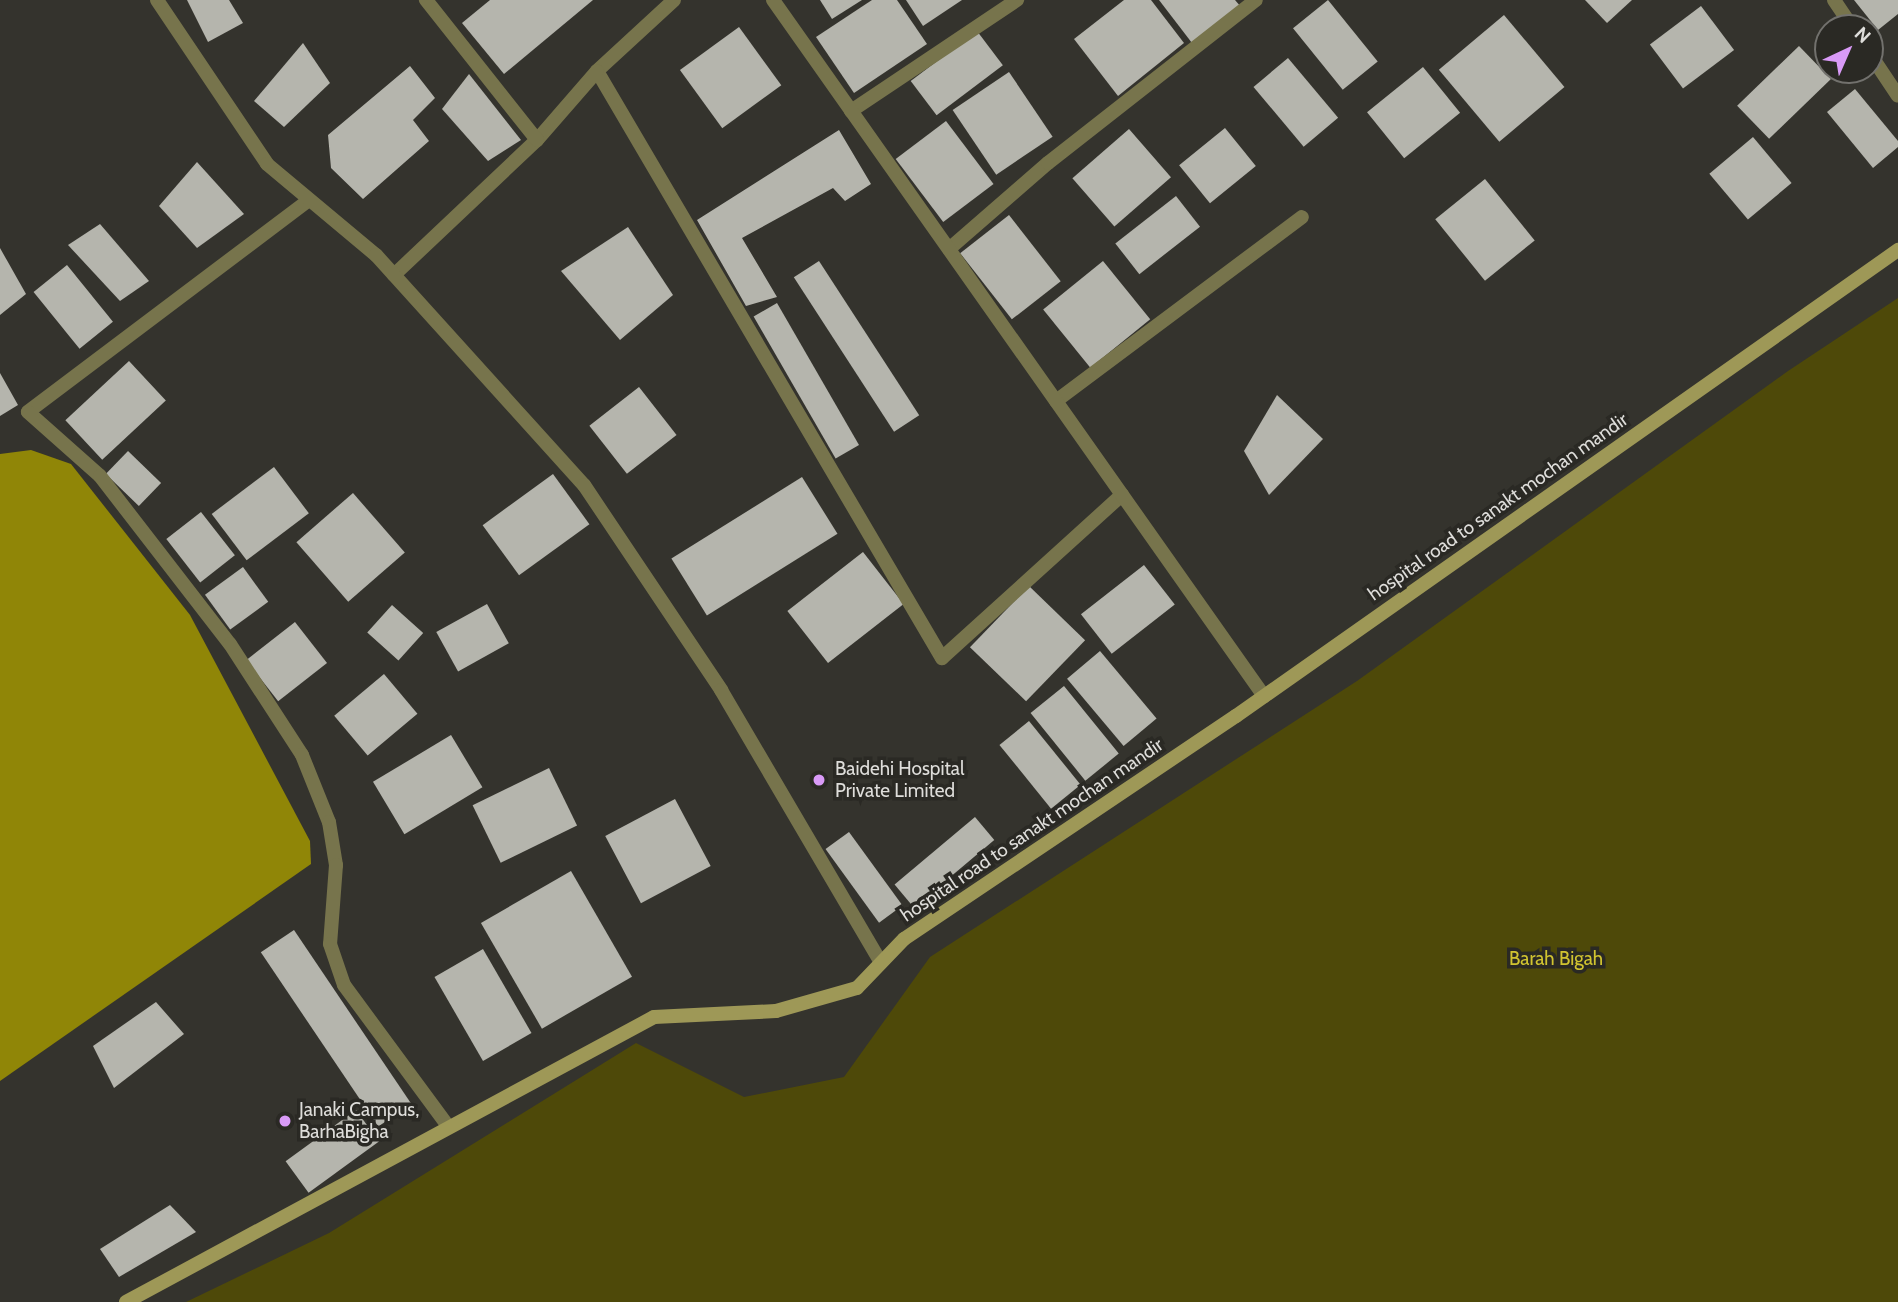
<!DOCTYPE html>
<style>
body{margin:0}
#map{position:relative;width:1898px;height:1302px;overflow:hidden;background:#34332d;font-family:Cabin,sans-serif}
div>[style]{position:absolute}
.green>*{inset:0;background:#4e4909}
.water>*{inset:0;background:#908607}
.building>*{inset:0;background:#b5b5ad;transform-origin:0 0}
.lane>*{height:14px;margin:-7px;padding:0 7px;transform-origin:7px;border-radius:7px;background:#77744c}
.street>*{height:14px;margin:-7px;padding:0 7px;transform-origin:7px;border-radius:7px;background:#77744c}
.secondary>*{height:14px;margin:-7px;padding:0 7px;transform-origin:7px;border-radius:7px;background:#9e9857}
.dots>*{width:19px;height:19px;translate:-50% -50%;box-sizing:border-box;border:4px solid #2a2924;border-radius:50%}
span{translate:-50% -50%;white-space:nowrap;text-align:center;line-height:1.15;-webkit-text-stroke:7px #2a2924;paint-order:stroke}
.street-label{font-size:19px;color:#deddda}
.poi-label{font-size:19px;color:#deddda}
.left{translate:0 -50%;text-align:left}
.park-label{font-size:19px;color:#d1c430}
.north{position:absolute;left:1814px;top:14px;width:70px;height:70px;box-sizing:border-box;background:#2a2924;border:2px solid #72716d;border-radius:50%;rotate:44deg;font-size:19px;font-weight:700;line-height:28px;text-align:center;color:#deddda}
.north::after{content:'';display:block;margin:auto;width:24px;height:32px;background:#d99af7;clip-path:polygon(50% 0,100% 100%,50% 72%,0 100%)}
</style>
<div id="map">
<div class="green">
<i style="clip-path:polygon(1898px 298px,1898px 1302px,186px 1302px,329px 1233px,636px 1043px,744px 1097px,844px 1077px,930px 957px,1357px 681px,1788px 371px)"></i>
</div>
<div class="water">
<i style="clip-path:polygon(31px 450px,71px 464px,190px 615px,310px 841px,311px 864px,0 1081px,0 454px)"></i>
</div>
<div class="building">
<i style="clip-path:polygon(187px 0,229px 0,243px 23px,208px 42px)"></i>
<i style="clip-path:polygon(490px 0,593px 0,504px 74px,462px 23px)"></i>
<i style="clip-path:polygon(820px 0,862px 0,832px 19px)"></i>
<i style="clip-path:polygon(872px 0,897px 0,927px 44px,854px 93px,816px 37px)"></i>
<i style="clip-path:polygon(906px 0,962px 0,923px 26px)"></i>
<i style="clip-path:polygon(1124px 0,1151px 0,1184px 43px,1118px 96px,1074px 39px)"></i>
<i style="clip-path:polygon(1159px 0,1235px 0,1241px 7px,1192px 43px)"></i>
<i style="left:1328px;top:0;width:79px;height:45px;rotate:51deg"></i>
<i style="clip-path:polygon(1585px 0,1632px 0,1607px 23px)"></i>
<i style="clip-path:polygon(1854px 0,1898px 0,1898px 14px,1878px 30px)"></i>
<i style="left:1701px;top:6px;width:55px;height:64px;rotate:53deg"></i>
<i style="left:1504px;top:15px;width:94px;height:85px;rotate:50deg"></i>
<i style="left:739px;top:27px;width:72px;height:73px;rotate:54deg"></i>
<i style="left:977px;top:31px;width:43px;height:83px;rotate:53deg"></i>
<i style="clip-path:polygon(303px 43px,330px 83px,284px 127px,254px 101px)"></i>
<i style="left:1799px;top:46px;width:46px;height:86px;rotate:46deg"></i>
<i style="left:1288px;top:58px;width:78px;height:45px;rotate:50deg"></i>
<i style="clip-path:polygon(410px 66px,435px 98px,413px 120px,429px 141px,363px 199px,331px 168px,328px 135px)"></i>
<i style="left:1423px;top:67px;width:59px;height:72px;rotate:51deg"></i>
<i style="left:1009px;top:72px;width:78px;height:68px;rotate:56deg"></i>
<i style="clip-path:polygon(469px 74px,521px 140px,488px 161px,442px 109px)"></i>
<i style="clip-path:polygon(1855px 89px,1898px 141px,1898px 147px,1873px 168px,1827px 112px)"></i>
<i style="left:946px;top:121px;width:79px;height:63px;rotate:53deg"></i>
<i style="left:1225px;top:128px;width:49px;height:59px;rotate:51deg"></i>
<i style="left:1129px;top:129px;width:64px;height:75px;rotate:49deg"></i>
<i style="clip-path:polygon(839px 130px,871px 184px,845px 201px,833px 188px,742px 238px,777px 297px,746px 306px,697px 220px)"></i>
<i style="left:1753px;top:137px;width:60px;height:57px;rotate:50deg"></i>
<i style="clip-path:polygon(197px 162px,244px 214px,197px 248px,159px 206px)"></i>
<i style="left:1485px;top:179px;width:79px;height:64px;rotate:51deg"></i>
<i style="left:1176px;top:196px;width:39px;height:77px;rotate:52deg"></i>
<i style="left:1009px;top:215px;width:84px;height:62px;rotate:52deg"></i>
<i style="clip-path:polygon(100px 224px,149px 281px,120px 301px,68px 245px)"></i>
<i style="clip-path:polygon(628px 227px,673px 295px,620px 340px,561px 271px)"></i>
<i style="clip-path:polygon(0 248px,26px 294px,0 315px)"></i>
<i style="left:819px;top:261px;width:184px;height:30px;rotate:57deg"></i>
<i style="left:1103px;top:261px;width:75px;height:77px;rotate:51deg"></i>
<i style="left:67px;top:265px;width:73px;height:43px;rotate:51deg"></i>
<i style="left:777px;top:303px;width:164px;height:27px;rotate:60deg"></i>
<i style="left:129px;top:361px;width:54px;height:87px;rotate:47deg"></i>
<i style="clip-path:polygon(0 373px,18px 405px,0 416px)"></i>
<i style="left:639px;top:387px;width:61px;height:63px;rotate:52deg"></i>
<i style="clip-path:polygon(1277px 395px,1323px 439px,1269px 495px,1244px 451px)"></i>
<i style="left:128px;top:451px;width:46px;height:32px;rotate:44deg"></i>
<i style="left:274px;top:467px;width:58px;height:78px;rotate:53deg"></i>
<i style="left:553px;top:474px;width:62px;height:87px;rotate:54deg"></i>
<i style="left:802px;top:477px;width:67px;height:154px;rotate:58deg"></i>
<i style="left:353px;top:493px;width:79px;height:75px;rotate:49deg"></i>
<i style="left:201px;top:512px;width:55px;height:44px;rotate:52deg"></i>
<i style="left:863px;top:552px;width:66px;height:96px;rotate:52deg"></i>
<i style="left:1144px;top:565px;width:50px;height:80px;rotate:52deg"></i>
<i style="left:243px;top:567px;width:43px;height:47px;rotate:54deg"></i>
<i style="left:1029px;top:586px;width:78px;height:85px;rotate:44deg"></i>
<i style="left:487px;top:604px;width:45px;height:58px;rotate:61deg"></i>
<i style="left:392px;top:605px;width:42px;height:37px;rotate:42deg"></i>
<i style="left:295px;top:622px;width:52px;height:62px;rotate:52deg"></i>
<i style="left:1100px;top:651px;width:88px;height:43px;rotate:50deg"></i>
<i style="left:384px;top:674px;width:52px;height:65px;rotate:50deg"></i>
<i style="left:1064px;top:686px;width:87px;height:43px;rotate:51deg"></i>
<i style="left:1029px;top:721px;width:82px;height:38px;rotate:51deg"></i>
<i style="left:451px;top:735px;width:61px;height:91px;rotate:59deg"></i>
<i style="left:549px;top:768px;width:64px;height:85px;rotate:64deg"></i>
<i style="left:675px;top:799px;width:76px;height:79px;rotate:62deg"></i>
<i style="left:975px;top:817px;width:30px;height:105px;rotate:50deg"></i>
<i style="left:849px;top:832px;width:91px;height:29px;rotate:54deg"></i>
<i style="left:571px;top:871px;width:122px;height:104px;rotate:60deg"></i>
<i style="left:294px;top:930px;width:210px;height:40px;rotate:56deg"></i>
<i style="left:483px;top:949px;width:97px;height:56px;rotate:60deg"></i>
<i style="clip-path:polygon(156px 1002px,184px 1034px,114px 1088px,93px 1046px)"></i>
<i style="left:356px;top:1110px;width:39px;height:87px;rotate:54deg"></i>
<i style="clip-path:polygon(170px 1205px,196px 1232px,119px 1277px,100px 1249px)"></i>
</div>
<div class="lane">
<i style="left:674px;top:0;width:105px;rotate:137.3deg"></i>
<i style="left:597px;top:71px;width:681px;rotate:59.56deg"></i>
<i style="left:942px;top:658px;width:243px;rotate:-42.2deg"></i>
<i style="left:851px;top:111px;width:200px;rotate:-33.8deg"></i>
<i style="left:537px;top:140px;width:91px;rotate:-49deg"></i>
<i style="left:309px;top:200px;width:352px;rotate:143deg"></i>
<i style="left:28px;top:412px;width:96px;rotate:41.6deg"></i>
<i style="left:100px;top:476px;width:212px;rotate:52.3deg"></i>
<i style="left:230px;top:644px;width:132px;rotate:57deg"></i>
<i style="left:302px;top:755px;width:72px;rotate:68.1deg"></i>
<i style="left:329px;top:822px;width:44px;rotate:80.8deg"></i>
<i style="left:336px;top:865px;width:79px;rotate:94.3deg"></i>
<i style="left:330px;top:944px;width:43px;rotate:71.1deg"></i>
<i style="left:344px;top:985px;width:175px;rotate:53.6deg"></i>
<i style="left:949px;top:249px;width:131px;rotate:-41deg"></i>
<i style="left:1048px;top:163px;width:264px;rotate:-38.1deg"></i>
<i style="left:394px;top:275px;width:197px;rotate:-43.4deg"></i>
<i style="left:537px;top:140px;width:179px;rotate:-128.4deg"></i>
<i style="left:1056px;top:401px;width:307px;rotate:-36.8deg"></i>
</div>
<div class="street">
<i style="left:157px;top:0;width:197px;rotate:56.1deg"></i>
<i style="left:267px;top:164px;width:142px;rotate:39.9deg"></i>
<i style="left:376px;top:255px;width:310px;rotate:47.9deg"></i>
<i style="left:584px;top:485px;width:247px;rotate:56.2deg"></i>
<i style="left:721px;top:690px;width:316px;rotate:59.6deg"></i>
<i style="left:773px;top:0;width:852px;rotate:54.8deg"></i>
<i style="left:1834px;top:0;width:34px;rotate:56deg"></i>
<i style="left:1870px;top:54px;width:50px;rotate:56.3deg"></i>
</div>
<div class="secondary">
<i style="left:126px;top:1302px;width:600px;rotate:-28.36deg"></i>
<i style="left:654px;top:1017px;width:122px;rotate:-2.8deg"></i>
<i style="left:776px;top:1011px;width:84px;rotate:-15.9deg"></i>
<i style="left:857px;top:988px;width:68px;rotate:-46.2deg"></i>
<i style="left:904px;top:939px;width:400px;rotate:-33.9deg"></i>
<i style="left:1236px;top:716px;width:810px;rotate:-35.14deg"></i>
</div>
<div class="dots">
<i style="left:819px;top:780px;background:#d99af7"></i>
<i style="left:285px;top:1121px;background:#d99af7"></i>
</div>
<div class="street-label">
<span style="left:1498px;top:507px;rotate:-35deg">hospital road to sanakt mochan mandir</span>
<span style="left:1032px;top:830px;rotate:-34deg">hospital road to sanakt mochan mandir</span>
</div>
<div class="poi-label">
<span class="left" style="left:835px;top:780px">Baidehi Hospital<br>Private Limited</span>
<span class="left" style="left:299px;top:1121px">Janaki Campus,<br>BarhaBigha</span>
</div>
<div class="park-label">
<span style="left:1556px;top:959px">Barah Bigah</span>
</div>
<div class="north">N</div>
</div>
